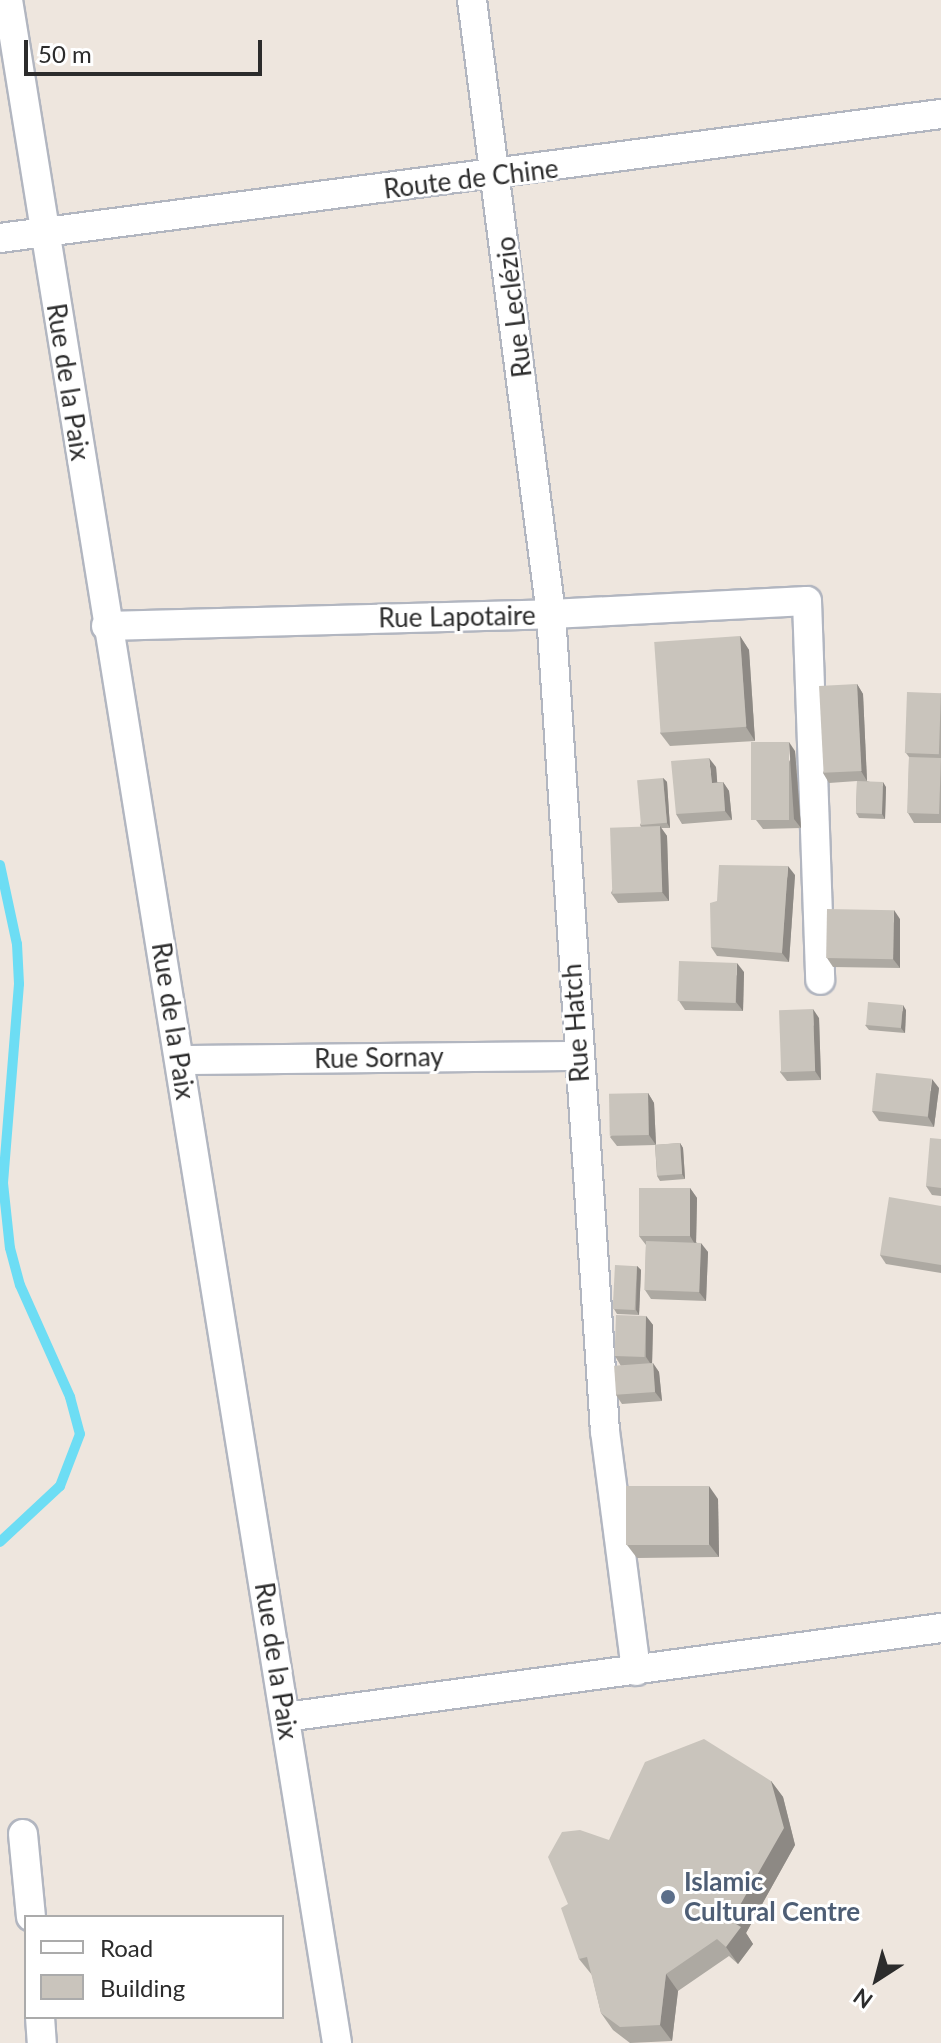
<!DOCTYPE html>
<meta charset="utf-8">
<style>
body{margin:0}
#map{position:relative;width:941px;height:2043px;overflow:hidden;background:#eee6de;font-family:Lato,sans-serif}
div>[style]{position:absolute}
.stream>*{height:10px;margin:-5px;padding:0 5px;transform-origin:5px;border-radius:5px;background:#6dddf4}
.roads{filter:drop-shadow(2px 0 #b2b6c0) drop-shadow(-2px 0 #b2b6c0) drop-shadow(0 2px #b2b6c0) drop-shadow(0 -2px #b2b6c0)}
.street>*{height:28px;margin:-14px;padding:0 14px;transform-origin:14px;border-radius:14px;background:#fff}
.wall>*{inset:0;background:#ada9a2}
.shaded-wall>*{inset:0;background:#8d8984}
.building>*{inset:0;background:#c9c4bc;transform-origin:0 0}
.dots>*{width:22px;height:22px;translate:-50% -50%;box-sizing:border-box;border:4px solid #fff;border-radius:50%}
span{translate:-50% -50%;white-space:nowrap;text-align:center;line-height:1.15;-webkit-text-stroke:6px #fff;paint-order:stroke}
.street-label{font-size:26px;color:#2c2c2c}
.service-label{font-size:26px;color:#4e5e75;font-weight:700}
.left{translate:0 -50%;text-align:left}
.legend{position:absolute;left:24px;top:1915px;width:260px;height:104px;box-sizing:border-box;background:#fff;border:2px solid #ababab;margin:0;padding:10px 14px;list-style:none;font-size:24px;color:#2c2c2c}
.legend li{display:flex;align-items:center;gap:16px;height:40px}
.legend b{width:40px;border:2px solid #ababab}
.north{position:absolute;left:837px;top:1939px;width:80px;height:80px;-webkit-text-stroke:6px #fff;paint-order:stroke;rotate:216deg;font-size:22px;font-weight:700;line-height:32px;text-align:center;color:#2c2c2c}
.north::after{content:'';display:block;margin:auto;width:28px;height:36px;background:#2c2c2c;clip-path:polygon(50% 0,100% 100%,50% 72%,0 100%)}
.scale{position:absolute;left:24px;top:40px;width:238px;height:36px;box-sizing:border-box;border:4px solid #2c2c2c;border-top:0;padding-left:10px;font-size:24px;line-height:28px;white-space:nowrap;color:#2c2c2c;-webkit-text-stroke:6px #fff;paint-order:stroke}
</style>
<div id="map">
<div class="stream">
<i style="left:0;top:865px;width:81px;rotate:77.9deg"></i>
<i style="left:17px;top:944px;width:40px;rotate:87.1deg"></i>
<i style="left:19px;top:984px;width:200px;rotate:94.6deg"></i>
<i style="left:3px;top:1183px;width:65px;rotate:83.9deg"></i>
<i style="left:10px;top:1248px;width:38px;rotate:75deg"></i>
<i style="left:20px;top:1285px;width:123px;rotate:65.9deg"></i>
<i style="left:70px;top:1397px;width:38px;rotate:75deg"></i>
<i style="left:80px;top:1434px;width:56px;rotate:111deg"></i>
<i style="left:60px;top:1486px;width:82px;rotate:137deg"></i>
</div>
<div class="roads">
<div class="street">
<i style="left:8px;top:0;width:2069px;rotate:80.85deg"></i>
<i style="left:472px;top:0;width:619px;rotate:82.67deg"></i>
<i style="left:551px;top:614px;width:819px;rotate:86.22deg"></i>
<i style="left:605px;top:1431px;width:242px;rotate:82.6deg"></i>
<i style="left:0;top:238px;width:949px;rotate:-7.51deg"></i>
<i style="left:106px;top:626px;width:445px;rotate:-1.5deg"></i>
<i style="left:551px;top:614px;width:256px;rotate:-2.9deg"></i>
<i style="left:807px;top:601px;width:379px;rotate:88deg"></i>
<i style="left:180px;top:1060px;width:398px;rotate:-0.6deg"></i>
<i style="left:286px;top:1717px;width:661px;rotate:-7.74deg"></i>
<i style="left:23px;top:1834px;width:83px;rotate:84.5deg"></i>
<i style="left:40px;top:2017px;width:26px;rotate:86deg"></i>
</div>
</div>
<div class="wall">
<i style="clip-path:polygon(740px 636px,749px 650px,755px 741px,670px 746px,660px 733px)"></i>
<i style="clip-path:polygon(857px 684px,863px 694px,867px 781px,886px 787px,885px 819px,859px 818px,856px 813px,857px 781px,829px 783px,823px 773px)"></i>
<i style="clip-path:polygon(941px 693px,941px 823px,914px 823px,908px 813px,909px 757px,906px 753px)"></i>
<i style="clip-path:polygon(795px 751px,801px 828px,763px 829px,756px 820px)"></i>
<i style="clip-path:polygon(716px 767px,717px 782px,723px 782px,729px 791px,732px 820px,682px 824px,676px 814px)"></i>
<i style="clip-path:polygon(663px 778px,667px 782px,670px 828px,661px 828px,667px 836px,669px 901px,618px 903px,611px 893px,641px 827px,640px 825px)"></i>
<i style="clip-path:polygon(795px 875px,789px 962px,717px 956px,711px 947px,717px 901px)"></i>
<i style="clip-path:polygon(900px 919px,900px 968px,833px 967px,827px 958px)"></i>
<i style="clip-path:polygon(744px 972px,743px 1011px,685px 1010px,679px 1001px)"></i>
<i style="clip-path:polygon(906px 1010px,905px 1033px,869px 1030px,865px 1025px)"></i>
<i style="clip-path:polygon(819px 1018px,821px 1080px,787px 1081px,780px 1072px)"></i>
<i style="clip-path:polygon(939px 1088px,934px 1127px,879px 1121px,872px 1111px)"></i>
<i style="clip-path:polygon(648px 1093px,654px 1103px,656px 1145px,680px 1143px,683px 1148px,685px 1179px,660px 1181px,657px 1176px,655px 1145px,617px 1146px,610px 1137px)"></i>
<i style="clip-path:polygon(941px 1139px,941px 1196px,932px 1195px,926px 1186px)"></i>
<i style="clip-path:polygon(690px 1188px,697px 1198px,696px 1242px,708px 1252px,706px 1301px,651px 1299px,645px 1290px,646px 1245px,639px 1236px)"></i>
<i style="clip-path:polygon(941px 1206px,941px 1273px,886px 1264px,880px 1255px)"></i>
<i style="clip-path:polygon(637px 1266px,641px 1270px,639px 1315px,617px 1314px,614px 1309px)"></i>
<i style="clip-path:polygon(646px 1316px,653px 1325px,652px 1363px,659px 1372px,662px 1401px,622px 1404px,616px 1395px,621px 1366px,615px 1356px)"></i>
<i style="clip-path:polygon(718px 1499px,719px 1557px,637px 1558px,627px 1545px)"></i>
<i style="clip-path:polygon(771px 1781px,783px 1797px,795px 1845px,746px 1933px,753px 1944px,738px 1964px,729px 1956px,678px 1991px,672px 2041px,630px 2043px,613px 2030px,601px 2013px,592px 1975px,579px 1959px,568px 1904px,609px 1840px)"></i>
</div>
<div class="shaded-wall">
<i style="clip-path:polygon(740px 636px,749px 650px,755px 741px,746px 727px)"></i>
<i style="clip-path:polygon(857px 684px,863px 694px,867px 781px,861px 771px)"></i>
<i style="clip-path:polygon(789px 742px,795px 751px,801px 828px,794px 819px)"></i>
<i style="clip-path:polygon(709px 758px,716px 767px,718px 792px,712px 783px)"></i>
<i style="clip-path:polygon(663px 778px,667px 782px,670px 828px,667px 823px)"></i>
<i style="clip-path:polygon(723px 782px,729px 791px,732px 820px,725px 811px)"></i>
<i style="clip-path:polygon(883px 782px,886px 787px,885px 819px,882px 814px)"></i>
<i style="clip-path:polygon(660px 826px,667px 836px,669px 901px,662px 892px)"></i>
<i style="clip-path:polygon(788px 866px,795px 875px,789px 962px,782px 953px)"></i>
<i style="clip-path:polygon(894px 910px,900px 919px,900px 968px,893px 959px)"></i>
<i style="clip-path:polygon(737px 963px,744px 972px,743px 1011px,736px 1002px)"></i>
<i style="clip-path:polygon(903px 1005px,906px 1010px,905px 1033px,901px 1028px)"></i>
<i style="clip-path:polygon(813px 1009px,819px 1018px,821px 1080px,815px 1071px)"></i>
<i style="clip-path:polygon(932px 1079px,939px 1088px,934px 1127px,928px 1117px)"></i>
<i style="clip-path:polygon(648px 1093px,654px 1103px,656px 1145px,649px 1135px)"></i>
<i style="clip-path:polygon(680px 1143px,683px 1148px,685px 1179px,682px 1174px)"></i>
<i style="clip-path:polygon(690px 1188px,697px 1198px,696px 1246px,690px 1236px)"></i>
<i style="clip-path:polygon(701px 1243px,708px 1252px,706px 1301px,699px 1292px)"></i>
<i style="clip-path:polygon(637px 1266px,641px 1270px,639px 1315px,636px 1310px)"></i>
<i style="clip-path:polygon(646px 1316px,653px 1325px,652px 1366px,646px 1357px)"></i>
<i style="clip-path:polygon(653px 1363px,659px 1372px,662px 1401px,655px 1392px)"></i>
<i style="clip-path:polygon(709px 1486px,718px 1499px,719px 1557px,709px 1544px)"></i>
<i style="clip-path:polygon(771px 1781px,783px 1797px,795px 1845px,746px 1933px,753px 1944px,738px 1964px,726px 1947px,731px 1921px)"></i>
<i style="clip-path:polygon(666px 1974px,678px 1991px,672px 2041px,660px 2025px)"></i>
</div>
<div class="building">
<i style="left:740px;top:636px;width:91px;height:86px;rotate:86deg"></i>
<i style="left:857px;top:684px;width:87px;height:38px;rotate:87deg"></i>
<i style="left:907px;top:692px;width:34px;height:61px;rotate:2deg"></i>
<i style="left:751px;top:742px;width:38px;height:78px"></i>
<i style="left:909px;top:757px;width:32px;height:56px;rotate:2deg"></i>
<i style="clip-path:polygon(709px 758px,712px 783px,723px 782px,725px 811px,676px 814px,671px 761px)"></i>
<i style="left:663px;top:778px;width:45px;height:26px;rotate:85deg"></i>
<i style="left:857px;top:781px;width:26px;height:32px;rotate:2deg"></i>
<i style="left:660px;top:826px;width:66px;height:50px;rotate:88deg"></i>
<i style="clip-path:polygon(719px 865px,788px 866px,782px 953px,711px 947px,710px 903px,717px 901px)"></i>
<i style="left:827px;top:909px;width:67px;height:49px;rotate:1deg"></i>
<i style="left:679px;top:961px;width:58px;height:40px;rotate:2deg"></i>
<i style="left:868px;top:1002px;width:35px;height:23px;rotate:5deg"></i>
<i style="left:813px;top:1009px;width:62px;height:34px;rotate:88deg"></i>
<i style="left:876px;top:1073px;width:56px;height:38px;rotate:6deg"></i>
<i style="left:648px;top:1093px;width:42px;height:39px;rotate:89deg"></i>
<i style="clip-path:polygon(930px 1138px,941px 1139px,941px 1188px,926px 1186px)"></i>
<i style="left:680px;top:1143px;width:31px;height:25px;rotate:86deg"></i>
<i style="left:639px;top:1188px;width:51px;height:48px"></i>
<i style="clip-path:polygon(889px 1197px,941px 1206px,941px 1265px,880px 1255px)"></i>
<i style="left:646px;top:1241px;width:55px;height:49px;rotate:2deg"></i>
<i style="left:615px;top:1265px;width:22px;height:44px;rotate:3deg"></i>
<i style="left:616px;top:1315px;width:30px;height:41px;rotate:2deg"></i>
<i style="left:653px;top:1363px;width:29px;height:39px;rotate:86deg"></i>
<i style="left:626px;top:1486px;width:83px;height:59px"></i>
<i style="clip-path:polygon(704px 1739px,771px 1781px,784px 1828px,731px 1921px,741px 1927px,726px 1947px,717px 1939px,666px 1974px,660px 2025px,620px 2027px,601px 2013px,587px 1957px,579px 1959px,561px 1908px,568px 1904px,548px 1857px,562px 1832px,580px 1830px,609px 1840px,645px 1762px)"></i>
</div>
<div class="dots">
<i style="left:668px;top:1897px;background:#5c6f8a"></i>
</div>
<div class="street-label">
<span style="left:471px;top:179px;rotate:-7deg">Route de Chine</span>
<span style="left:514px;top:307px;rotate:-97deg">Rue Leclézio</span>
<span style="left:68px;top:382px;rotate:81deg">Rue de la Paix</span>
<span style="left:457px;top:617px;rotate:-1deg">Rue Lapotaire</span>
<span style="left:173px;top:1021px;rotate:81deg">Rue de la Paix</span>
<span style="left:576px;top:1023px;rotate:-94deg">Rue Hatch</span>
<span style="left:379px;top:1058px;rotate:-1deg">Rue Sornay</span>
<span style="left:276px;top:1661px;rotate:81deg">Rue de la Paix</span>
</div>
<div class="service-label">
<span class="left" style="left:684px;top:1897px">Islamic<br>Cultural Centre</span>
</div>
<ul class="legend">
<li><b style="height:10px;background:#fff"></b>Road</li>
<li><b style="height:22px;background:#c9c4bc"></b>Building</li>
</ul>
<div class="north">N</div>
<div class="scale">50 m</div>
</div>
